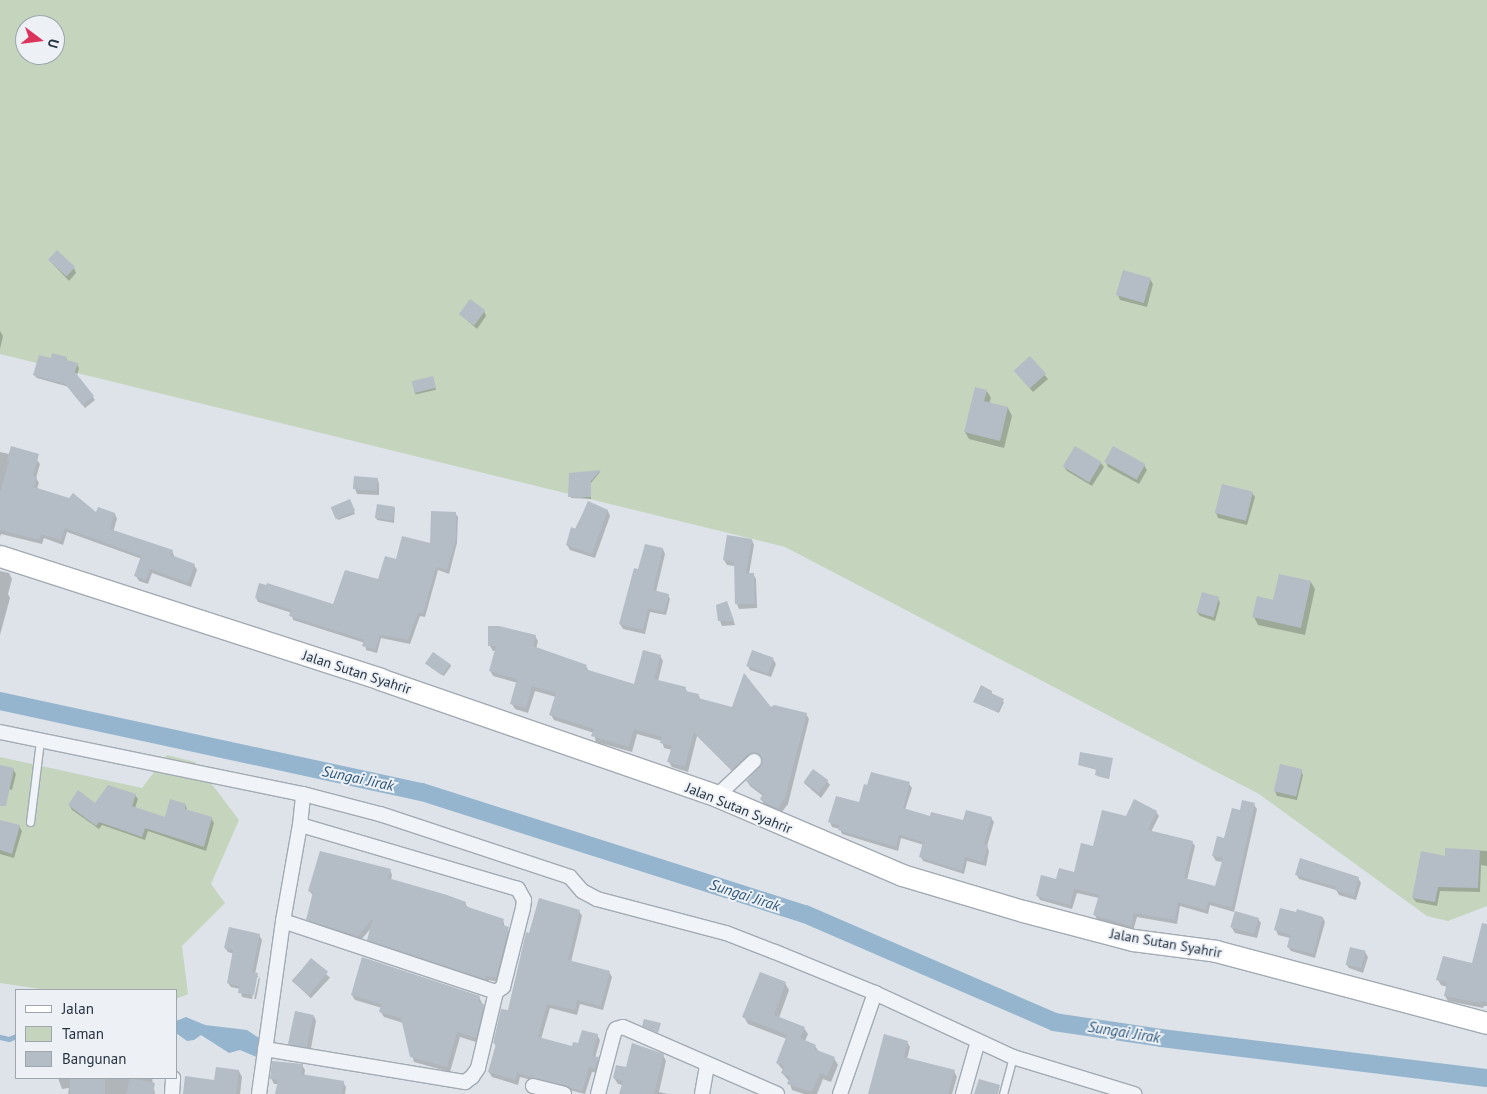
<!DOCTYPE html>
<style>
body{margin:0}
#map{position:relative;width:1487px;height:1094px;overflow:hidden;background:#dde3e9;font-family:"PT Sans",sans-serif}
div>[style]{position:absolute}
.green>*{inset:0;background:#c5d4bd}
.water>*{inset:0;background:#94b5cd}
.shadow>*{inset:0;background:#0003;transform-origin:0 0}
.stream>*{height:5px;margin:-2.5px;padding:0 2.5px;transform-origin:2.5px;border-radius:2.5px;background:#94b5cd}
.canal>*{height:18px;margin:-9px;padding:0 9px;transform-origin:9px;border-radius:9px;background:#94b5cd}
.building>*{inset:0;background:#b4bcc6;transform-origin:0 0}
.roads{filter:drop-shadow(1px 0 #a2aab3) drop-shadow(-1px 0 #a2aab3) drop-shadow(0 1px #a2aab3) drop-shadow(0 -1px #a2aab3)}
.lane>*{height:7px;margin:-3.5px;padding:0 3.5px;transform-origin:3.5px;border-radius:3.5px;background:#f0f3f7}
.street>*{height:14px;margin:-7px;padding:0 7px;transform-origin:7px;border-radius:7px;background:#f0f3f7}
.primary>*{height:21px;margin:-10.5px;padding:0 10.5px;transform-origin:10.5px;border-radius:10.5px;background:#fff}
span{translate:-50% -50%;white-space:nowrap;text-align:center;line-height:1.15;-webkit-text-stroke:4px #edf1f6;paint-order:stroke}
.street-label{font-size:14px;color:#253241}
.water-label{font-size:15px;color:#2b5579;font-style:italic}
.legend{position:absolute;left:15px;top:989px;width:162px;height:90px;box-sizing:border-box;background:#edf1f6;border:1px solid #9da5ae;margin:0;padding:6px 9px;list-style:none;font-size:15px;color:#253241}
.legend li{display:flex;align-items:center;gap:10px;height:25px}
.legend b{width:25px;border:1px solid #9da5ae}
.north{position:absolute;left:15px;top:15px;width:50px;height:50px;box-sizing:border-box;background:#edf1f6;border:1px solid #9da5ae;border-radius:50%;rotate:105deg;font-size:14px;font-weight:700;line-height:20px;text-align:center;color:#253241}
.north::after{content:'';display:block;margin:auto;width:18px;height:22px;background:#dc335c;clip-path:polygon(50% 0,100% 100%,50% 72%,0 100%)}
</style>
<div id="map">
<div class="green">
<i style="clip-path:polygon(evenodd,0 0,1487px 0,1487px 906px,1448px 921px,1427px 916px,1259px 794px,785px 547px,0 354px,0 0,25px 25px,55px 25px,55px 55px,25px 55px,25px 25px)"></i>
<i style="clip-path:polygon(167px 755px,195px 762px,239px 820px,211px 884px,225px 903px,182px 946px,188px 994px,176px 999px,176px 990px,47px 990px,0 983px,0 757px,142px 788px)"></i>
</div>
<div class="water">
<i style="clip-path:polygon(186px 1017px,205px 1025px,247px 1030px,259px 1038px,261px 1059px,240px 1050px,229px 1053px,201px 1035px,194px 1040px,187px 1041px,176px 1033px,176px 1021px)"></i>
</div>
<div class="shadow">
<i style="clip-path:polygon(49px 260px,74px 268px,76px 273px,69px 281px)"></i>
<i style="clip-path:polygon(1150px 279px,1153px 284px,1147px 307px,1120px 300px,1118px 295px)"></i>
<i style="clip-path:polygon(484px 311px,486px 316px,477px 329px,460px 314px)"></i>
<i style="clip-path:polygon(0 331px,3px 336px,0 349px)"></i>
<i style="clip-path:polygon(66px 358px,68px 362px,77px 364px,79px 368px,77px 376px,95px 400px,85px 408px,69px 387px,37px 378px,34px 375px,51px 359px)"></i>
<i style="clip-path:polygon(1030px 358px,1048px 379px,1033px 392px,1018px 375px)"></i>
<i style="left:433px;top:377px;width:13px;height:21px;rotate:77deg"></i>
<i style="clip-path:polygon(987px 391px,991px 398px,989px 404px,1008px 408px,1012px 416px,1004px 448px,969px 439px,965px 432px)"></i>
<i style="clip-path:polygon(0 452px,37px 460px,40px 464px,36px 478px,39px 483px,37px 489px,97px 514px,115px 514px,117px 519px,113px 532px,172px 551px,175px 558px,194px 565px,197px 570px,191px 587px,152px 573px,148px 584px,139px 581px,136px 576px,142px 559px,67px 532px,63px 545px,44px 538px,42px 544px,1px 534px,0 537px)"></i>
<i style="clip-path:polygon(1106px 462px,1144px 465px,1147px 470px,1139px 484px,1108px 467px)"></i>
<i style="clip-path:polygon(1101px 463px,1104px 467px,1092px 486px,1067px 471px,1064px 467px)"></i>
<i style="clip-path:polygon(600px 472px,591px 483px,591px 499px,571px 498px,570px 474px)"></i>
<i style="clip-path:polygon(377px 479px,379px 483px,379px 495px,357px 494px,355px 489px)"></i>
<i style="clip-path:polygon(1252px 493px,1255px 497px,1247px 525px,1218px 518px,1216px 513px)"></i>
<i style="clip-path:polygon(349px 501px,355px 514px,338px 520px,337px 518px)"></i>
<i style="clip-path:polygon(588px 503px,608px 511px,610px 516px,595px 558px,570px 550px,567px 545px)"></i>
<i style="clip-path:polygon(395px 508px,394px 523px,377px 520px,376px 518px)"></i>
<i style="clip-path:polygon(455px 513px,458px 517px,457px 543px,449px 574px,438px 570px,425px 617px,420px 616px,410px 644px,381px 638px,377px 653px,366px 650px,365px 643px,293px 620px,292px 613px,258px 602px,256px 598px,334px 605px,378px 581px,397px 561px,432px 545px)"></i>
<i style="clip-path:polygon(752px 540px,754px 545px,749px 574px,753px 574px,756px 579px,757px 608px,739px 609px,737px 604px,735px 566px,727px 565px,724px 560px)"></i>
<i style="clip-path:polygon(663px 549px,665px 554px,656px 592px,668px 595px,670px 599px,666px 615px,650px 612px,645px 634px,623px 629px,620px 624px,635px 570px,639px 571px)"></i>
<i style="clip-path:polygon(0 571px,9px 573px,12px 579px,8px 594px,10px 598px,0 635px)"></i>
<i style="clip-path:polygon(1311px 582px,1315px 589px,1305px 635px,1258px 625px,1254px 617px,1274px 601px)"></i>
<i style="clip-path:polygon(1218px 598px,1220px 603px,1215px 621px,1200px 616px,1197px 612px)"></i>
<i style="clip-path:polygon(727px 603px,729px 607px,735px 625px,722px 626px,720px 621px)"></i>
<i style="clip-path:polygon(535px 636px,538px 641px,536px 649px,586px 666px,589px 672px,635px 685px,660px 656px,663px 661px,658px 681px,685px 688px,688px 693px,699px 696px,701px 701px,733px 709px,771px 709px,806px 714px,809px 719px,788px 804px,781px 813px,771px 809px,764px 804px,761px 799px,763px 796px,750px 786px,747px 781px,763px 764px,761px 758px,751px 759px,735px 774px,697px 736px,688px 772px,672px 767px,669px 762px,672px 750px,664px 748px,662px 741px,637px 734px,632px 752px,596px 742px,594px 733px,554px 720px,551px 715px,556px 697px,535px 691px,528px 713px,515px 709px,512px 704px,518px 683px,493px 676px,490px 670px,496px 651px,493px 651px,490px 646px)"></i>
<i style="clip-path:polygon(773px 659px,776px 664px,771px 677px,750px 670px,748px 666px)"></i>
<i style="clip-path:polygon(450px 664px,451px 666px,444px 676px,428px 665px)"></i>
<i style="clip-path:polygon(992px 691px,992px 695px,1004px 702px,999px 713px,974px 702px)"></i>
<i style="clip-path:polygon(1112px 760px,1109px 779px,1097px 776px,1097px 770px,1079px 765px)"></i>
<i style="clip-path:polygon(0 766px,13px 769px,16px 774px,12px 790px,0 787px)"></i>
<i style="clip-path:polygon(1301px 771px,1303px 775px,1297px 800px,1277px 796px,1275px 791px)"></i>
<i style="clip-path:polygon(827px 781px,830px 785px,821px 798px,804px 783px)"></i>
<i style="clip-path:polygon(909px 784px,912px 788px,905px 810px,931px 817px,964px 822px,991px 818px,994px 822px,987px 846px,989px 851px,986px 866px,967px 861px,964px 874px,923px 861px,921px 857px,924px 845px,901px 838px,898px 851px,842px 834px,840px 829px,832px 827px,830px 822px,860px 804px)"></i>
<i style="clip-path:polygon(135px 795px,138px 799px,135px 808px,166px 819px,186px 805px,187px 811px,211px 818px,214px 823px,206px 851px,148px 831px,145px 840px,102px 825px,99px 829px,72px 810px,69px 805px,95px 804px)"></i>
<i style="clip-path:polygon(1254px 805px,1257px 809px,1234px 912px,1210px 905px,1208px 914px,1180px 906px,1177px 924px,1137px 917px,1133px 931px,1097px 920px,1095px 915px,1099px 898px,1077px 893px,1072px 909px,1040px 900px,1037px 895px,1056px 881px,1075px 873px,1094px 848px,1126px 817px,1156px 812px,1159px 816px,1151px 832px,1192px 842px,1195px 846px,1187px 880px,1216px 888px,1223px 862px,1216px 861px,1213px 856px,1241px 811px)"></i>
<i style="clip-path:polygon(0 821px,19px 826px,22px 831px,14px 858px,0 854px)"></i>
<i style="clip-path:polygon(1446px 849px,1487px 851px,1487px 866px,1481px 865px,1480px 892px,1440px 891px,1437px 906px,1416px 902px,1413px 898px,1446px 857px)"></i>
<i style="clip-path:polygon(390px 870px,392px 875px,391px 880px,465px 903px,468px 908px,503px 920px,505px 927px,511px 933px,498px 982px,489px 980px,488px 983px,371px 944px,368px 940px,372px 927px,361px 940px,310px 924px,308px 919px,314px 896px,309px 891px)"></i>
<i style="clip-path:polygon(1297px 875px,1358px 878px,1361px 883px,1356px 900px,1339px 895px,1336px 890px,1299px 879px)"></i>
<i style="clip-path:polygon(579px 911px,582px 916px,571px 962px,609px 972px,612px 977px,603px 1010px,580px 1004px,577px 1015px,550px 1008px,541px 1039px,573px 1048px,597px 1035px,600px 1040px,595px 1058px,601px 1063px,598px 1073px,592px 1072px,585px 1094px,520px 1077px,518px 1085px,492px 1077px,489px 1072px,496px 1046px,494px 1043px,509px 1011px,530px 934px)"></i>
<i style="clip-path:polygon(1323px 918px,1325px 922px,1315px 958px,1291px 951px,1288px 947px,1290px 938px,1278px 935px,1276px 930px)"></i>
<i style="clip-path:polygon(1258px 919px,1261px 923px,1257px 938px,1235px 933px,1232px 928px)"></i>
<i style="clip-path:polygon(259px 935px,262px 940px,255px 974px,259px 977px,256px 977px,252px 999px,242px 997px,240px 989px,231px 987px,228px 983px,234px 954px,228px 952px,225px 948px)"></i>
<i style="clip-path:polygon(1487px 950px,1487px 1006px,1484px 1006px,1483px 1008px,1448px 1001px,1445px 996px,1447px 987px,1441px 985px,1438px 980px,1473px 965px)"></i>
<i style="clip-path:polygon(1365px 952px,1368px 957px,1363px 973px,1349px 968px,1346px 964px)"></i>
<i style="left:311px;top:960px;width:26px;height:28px;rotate:43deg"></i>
<i style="clip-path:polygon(259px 977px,260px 979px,256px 999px,254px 999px)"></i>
<i style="clip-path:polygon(785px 983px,789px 990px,779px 1018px,804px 1028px,808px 1034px,805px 1041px,815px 1046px,819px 1052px,834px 1058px,838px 1065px,831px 1082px,823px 1079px,817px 1094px,804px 1094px,792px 1090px,789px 1081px,782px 1073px,783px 1070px,777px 1063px,787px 1039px,748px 1024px,744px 1017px)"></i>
<i style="clip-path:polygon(352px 995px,479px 997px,486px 1011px,479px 1043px,460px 1037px,450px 1072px,414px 1062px,403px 1023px,384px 1017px,381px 1012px,382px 1008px,355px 1000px)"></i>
<i style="clip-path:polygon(314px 1016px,316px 1021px,311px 1048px,309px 1051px,293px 1049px,290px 1044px)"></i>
<i style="clip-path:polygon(907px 1042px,910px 1047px,907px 1059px,954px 1071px,957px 1077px,952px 1094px,869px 1094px)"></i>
<i style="clip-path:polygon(663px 1055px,666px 1061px,659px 1092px,668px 1094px,621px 1094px,623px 1085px,618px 1084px,614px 1078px,626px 1069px)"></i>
<i style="clip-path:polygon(302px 1065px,305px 1070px,304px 1076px,343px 1082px,346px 1087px,345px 1094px,276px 1094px,278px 1084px,274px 1084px,271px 1078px)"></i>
<i style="clip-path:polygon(239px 1071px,242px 1077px,240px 1094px,184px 1094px)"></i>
<i style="clip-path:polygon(58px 1078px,152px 1078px,155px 1094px,68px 1094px,69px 1088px,62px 1089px)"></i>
</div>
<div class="stream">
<i style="left:0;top:1037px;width:9px;rotate:13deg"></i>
<i style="left:9px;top:1039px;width:8px;rotate:-23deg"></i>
</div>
<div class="canal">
<i style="left:0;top:701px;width:432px;rotate:12.2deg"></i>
<i style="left:422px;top:792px;width:402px;rotate:17.7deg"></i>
<i style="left:805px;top:914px;width:271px;rotate:23.4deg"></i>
<i style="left:1054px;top:1022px;width:108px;rotate:8.5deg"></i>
<i style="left:1161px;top:1038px;width:328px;rotate:7deg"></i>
</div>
<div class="building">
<i style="left:57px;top:250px;width:25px;height:13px;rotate:43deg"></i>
<i style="left:1123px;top:270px;width:29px;height:26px;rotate:16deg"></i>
<i style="left:470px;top:299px;width:19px;height:19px;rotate:36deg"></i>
<i style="clip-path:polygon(52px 353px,67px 357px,66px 360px,78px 363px,75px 372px,94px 396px,82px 405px,65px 384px,33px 375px,39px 355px,51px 358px)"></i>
<i style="left:1030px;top:356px;width:24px;height:22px;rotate:48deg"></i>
<i style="left:433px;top:376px;width:12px;height:22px;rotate:76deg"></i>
<i style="clip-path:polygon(975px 387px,987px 390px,984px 401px,1008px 407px,1000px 441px,964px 432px)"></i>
<i style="clip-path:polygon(11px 446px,39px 454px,33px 476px,37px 477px,34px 487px,69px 498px,73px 493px,96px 512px,98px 507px,115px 513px,110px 529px,173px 550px,171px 555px,195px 564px,188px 583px,150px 569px,146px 580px,134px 576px,141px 556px,65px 528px,61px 540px,41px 534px,39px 540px,0 530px,0 492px,9px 461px,7px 460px)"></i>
<i style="left:1075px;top:446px;width:31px;height:24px;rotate:31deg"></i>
<i style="left:1113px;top:446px;width:37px;height:18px;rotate:29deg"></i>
<i style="clip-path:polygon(601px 470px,591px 481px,591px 497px,568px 497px,569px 473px)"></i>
<i style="left:354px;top:476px;width:24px;height:13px;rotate:5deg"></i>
<i style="left:1222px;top:484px;width:32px;height:30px;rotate:14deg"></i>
<i style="left:350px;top:499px;width:13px;height:21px;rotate:67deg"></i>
<i style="clip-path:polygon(588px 501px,608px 510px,592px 554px,566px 545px,571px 527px,576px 529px)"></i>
<i style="left:377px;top:504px;width:18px;height:14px;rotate:9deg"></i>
<i style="clip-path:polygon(431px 511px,456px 512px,456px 539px,447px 570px,436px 567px,423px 614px,418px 613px,408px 640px,380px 635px,375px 650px,362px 646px,364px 640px,289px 616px,291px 610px,255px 598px,259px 583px,266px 585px,267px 583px,333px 604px,345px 570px,378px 579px,385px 556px,396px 559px,402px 536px,430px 543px)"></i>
<i style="clip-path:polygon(727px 535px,752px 539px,746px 573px,754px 573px,755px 604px,735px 604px,734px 562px,723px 560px)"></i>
<i style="clip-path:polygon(645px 544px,663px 548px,653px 590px,669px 594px,664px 612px,648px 608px,643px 630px,619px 624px,634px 568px,638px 569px)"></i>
<i style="clip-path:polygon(1279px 574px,1311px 581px,1301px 628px,1252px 617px,1257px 596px,1273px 600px)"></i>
<i style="left:1202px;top:592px;width:18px;height:21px;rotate:16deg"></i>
<i style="clip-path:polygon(727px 601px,734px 621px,718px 621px,716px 605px)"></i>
<i style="clip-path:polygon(488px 626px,499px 626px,536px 635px,533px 646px,587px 665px,585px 669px,634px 684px,643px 650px,661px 655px,654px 679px,686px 687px,685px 691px,699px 694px,698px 698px,732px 707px,744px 673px,771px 707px,774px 705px,807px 713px,785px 798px,778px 808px,767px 804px,760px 799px,763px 794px,746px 781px,762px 764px,762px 759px,757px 753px,748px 754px,732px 770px,694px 732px,685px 767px,667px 762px,672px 746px,660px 743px,662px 737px,634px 729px,629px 747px,591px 736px,594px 729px,549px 715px,556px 693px,532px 686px,526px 708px,510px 704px,517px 679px,489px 671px,496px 646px,488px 646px)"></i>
<i style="left:752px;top:650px;width:23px;height:17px;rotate:20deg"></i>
<i style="left:433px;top:652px;width:21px;height:14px;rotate:35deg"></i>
<i style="clip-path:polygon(981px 685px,992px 691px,991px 693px,1004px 699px,998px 712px,973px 702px)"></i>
<i style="clip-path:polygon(1080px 752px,1113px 758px,1109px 778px,1095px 775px,1096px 769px,1078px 765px)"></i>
<i style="left:1280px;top:764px;width:23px;height:28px;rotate:13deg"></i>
<i style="clip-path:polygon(0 765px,14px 768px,6px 806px,0 806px)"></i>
<i style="left:813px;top:769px;width:19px;height:16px;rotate:36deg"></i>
<i style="clip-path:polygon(871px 772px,910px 782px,903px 808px,930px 816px,931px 812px,963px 820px,966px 810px,992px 817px,984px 844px,988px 845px,983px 862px,965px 857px,962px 871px,919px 857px,923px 842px,899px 835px,896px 847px,838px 830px,840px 826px,828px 822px,836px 796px,859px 802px,864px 784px,867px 785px)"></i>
<i style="clip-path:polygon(108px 785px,136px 794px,132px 806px,165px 817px,170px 799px,186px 804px,185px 809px,212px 817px,204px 847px,145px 828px,142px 837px,99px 822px,96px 826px,68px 805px,78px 790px,95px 803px)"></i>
<i style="clip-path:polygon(1134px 799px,1157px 811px,1148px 830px,1193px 841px,1184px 878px,1215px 886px,1223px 858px,1212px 856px,1217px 836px,1224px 838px,1232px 808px,1240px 810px,1242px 800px,1255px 803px,1232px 908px,1208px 901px,1206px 910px,1178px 902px,1175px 920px,1134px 913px,1131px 926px,1093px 915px,1099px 895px,1074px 889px,1070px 905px,1036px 896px,1041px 875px,1056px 879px,1059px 868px,1074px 872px,1081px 843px,1093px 846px,1102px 810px,1126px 816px)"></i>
<i style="clip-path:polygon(0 820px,20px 825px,12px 854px,0 850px)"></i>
<i style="clip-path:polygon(1445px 848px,1480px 850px,1478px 888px,1438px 887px,1435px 902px,1412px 898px,1421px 851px,1445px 856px)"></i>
<i style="clip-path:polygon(320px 851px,391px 869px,388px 878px,447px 895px,466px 902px,465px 906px,504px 919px,502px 925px,509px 927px,496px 978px,486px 976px,485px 979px,367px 940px,373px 918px,358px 936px,306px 920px,313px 892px,308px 891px)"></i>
<i style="clip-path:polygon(1300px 858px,1359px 877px,1354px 896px,1335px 890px,1336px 887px,1295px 875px)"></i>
<i style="clip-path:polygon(539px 898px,580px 910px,568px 960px,610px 971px,601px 1006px,577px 1000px,575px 1010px,547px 1004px,538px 1037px,572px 1046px,573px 1042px,578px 1043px,582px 1030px,598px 1034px,592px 1056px,599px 1057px,595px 1069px,589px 1067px,582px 1091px,517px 1073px,515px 1080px,488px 1072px,496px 1044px,493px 1043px,501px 1009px,508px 1010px,526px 932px,529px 933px)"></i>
<i style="clip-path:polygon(1280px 908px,1296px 912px,1297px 909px,1323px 917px,1313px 954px,1287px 947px,1290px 935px,1274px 930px)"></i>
<i style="left:1235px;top:911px;width:25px;height:17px;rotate:16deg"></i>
<i style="clip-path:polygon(1482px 923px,1487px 924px,1487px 1002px,1481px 1001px,1480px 1003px,1444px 996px,1447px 983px,1436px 980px,1443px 956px,1472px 963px)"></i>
<i style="clip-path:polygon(229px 927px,260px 934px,252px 972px,258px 973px,254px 995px,238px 993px,239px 986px,227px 983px,233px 950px,224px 948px)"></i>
<i style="left:1350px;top:947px;width:16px;height:18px;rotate:14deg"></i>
<i style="clip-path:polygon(362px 957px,480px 996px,478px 1002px,484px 1004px,476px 1038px,457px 1032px,447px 1067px,410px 1057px,401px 1018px,379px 1012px,381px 1004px,351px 995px)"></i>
<i style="left:311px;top:958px;width:22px;height:30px;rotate:39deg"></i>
<i style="clip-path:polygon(760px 972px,786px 982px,774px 1015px,805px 1027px,800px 1038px,816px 1045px,814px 1049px,835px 1057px,827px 1076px,820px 1073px,812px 1092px,787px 1084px,790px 1077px,781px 1073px,784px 1066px,776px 1063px,787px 1035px,742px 1017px)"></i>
<i style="left:295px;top:1011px;width:19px;height:34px;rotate:12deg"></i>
<i style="clip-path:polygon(644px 1019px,661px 1023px,658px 1033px,642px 1026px)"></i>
<i style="clip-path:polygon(884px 1034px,908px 1041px,904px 1057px,955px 1070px,948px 1094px,868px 1094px)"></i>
<i style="clip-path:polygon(632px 1043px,664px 1054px,654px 1094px,619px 1094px,623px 1081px,613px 1078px,616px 1065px,626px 1067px)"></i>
<i style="clip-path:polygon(272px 1061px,303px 1064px,301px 1074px,344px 1081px,342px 1094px,275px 1094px,278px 1080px,270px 1079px)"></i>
<i style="clip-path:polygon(216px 1067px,239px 1070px,236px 1094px,183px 1094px,185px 1076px,214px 1080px)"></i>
<i style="left:70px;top:1078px;width:35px;height:16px"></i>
<i style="clip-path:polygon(130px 1078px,155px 1083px,153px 1094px,126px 1094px)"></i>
<i style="clip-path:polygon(979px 1079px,1000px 1085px,998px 1094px,974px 1094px)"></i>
</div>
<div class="roads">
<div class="lane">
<i style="left:30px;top:822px;width:82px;rotate:-83deg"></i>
<i style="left:1003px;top:1094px;width:38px;rotate:-75deg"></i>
</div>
<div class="street">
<i style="left:0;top:732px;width:309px;rotate:11.6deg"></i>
<i style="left:303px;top:794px;width:80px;rotate:14.6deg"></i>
<i style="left:380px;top:814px;width:200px;rotate:18.3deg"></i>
<i style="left:570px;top:877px;width:18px;rotate:49deg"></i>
<i style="left:582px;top:891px;width:17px;rotate:28deg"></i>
<i style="left:597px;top:899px;width:133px;rotate:14.8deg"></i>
<i style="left:726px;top:933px;width:53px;rotate:21.2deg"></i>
<i style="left:775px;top:952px;width:108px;rotate:22.3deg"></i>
<i style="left:875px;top:993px;width:152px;rotate:24.9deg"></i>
<i style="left:1013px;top:1057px;width:127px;rotate:17deg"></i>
<i style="left:717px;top:796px;width:51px;rotate:-43.4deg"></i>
<i style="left:283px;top:921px;width:225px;rotate:18.4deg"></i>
<i style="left:496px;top:992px;width:9px;rotate:-36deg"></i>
<i style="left:503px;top:987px;width:81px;rotate:-75.8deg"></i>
<i style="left:523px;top:908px;width:8px;rotate:-83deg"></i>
<i style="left:524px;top:900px;width:13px;rotate:-119deg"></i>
<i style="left:518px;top:889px;width:227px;rotate:-163.6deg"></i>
<i style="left:265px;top:1049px;width:203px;rotate:9.4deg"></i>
<i style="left:465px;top:1082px;width:9px;rotate:-36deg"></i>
<i style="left:472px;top:1077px;width:11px;rotate:-56deg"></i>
<i style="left:478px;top:1068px;width:78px;rotate:-76.7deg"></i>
<i style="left:533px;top:1086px;width:32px;rotate:14deg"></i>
<i style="left:172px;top:1094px;width:16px;rotate:-86deg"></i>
<i style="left:259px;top:1094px;width:175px;rotate:-82.1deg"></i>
<i style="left:283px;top:921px;width:97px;rotate:-80deg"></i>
<i style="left:300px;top:825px;width:31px;rotate:-84deg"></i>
<i style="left:598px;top:1094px;width:63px;rotate:-75.3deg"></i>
<i style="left:614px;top:1033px;width:4px;rotate:-63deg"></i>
<i style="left:616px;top:1029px;width:7px;rotate:-16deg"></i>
<i style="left:623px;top:1027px;width:168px;rotate:23.5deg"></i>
<i style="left:702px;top:1094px;width:29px;rotate:-80deg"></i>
<i style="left:840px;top:1094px;width:107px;rotate:-70.9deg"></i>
<i style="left:963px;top:1094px;width:55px;rotate:-74.2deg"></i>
</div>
<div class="primary">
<i style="left:0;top:556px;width:399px;rotate:17.9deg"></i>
<i style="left:380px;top:679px;width:357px;rotate:19.1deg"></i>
<i style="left:717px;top:796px;width:201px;rotate:23.1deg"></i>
<i style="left:902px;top:875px;width:126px;rotate:16.6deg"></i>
<i style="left:1023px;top:911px;width:114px;rotate:14.8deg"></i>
<i style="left:1133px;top:940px;width:84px;rotate:7.5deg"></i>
<i style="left:1216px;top:951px;width:280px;rotate:14.9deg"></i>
</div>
</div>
<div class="street-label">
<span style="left:357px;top:672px;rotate:18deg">Jalan Sutan Syahrir</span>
<span style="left:739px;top:808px;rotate:22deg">Jalan Sutan Syahrir</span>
<span style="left:1166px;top:943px;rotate:10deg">Jalan Sutan Syahrir</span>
</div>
<div class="water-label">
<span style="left:358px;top:778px;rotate:12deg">Sungai Jirak</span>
<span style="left:745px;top:895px;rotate:18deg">Sungai Jirak</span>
<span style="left:1124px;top:1032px;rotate:9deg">Sungai Jirak</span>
</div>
<ul class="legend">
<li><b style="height:6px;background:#fff"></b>Jalan</li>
<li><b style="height:14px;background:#c5d4bd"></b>Taman</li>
<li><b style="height:14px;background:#b4bcc6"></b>Bangunan</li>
</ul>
<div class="north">U</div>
</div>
